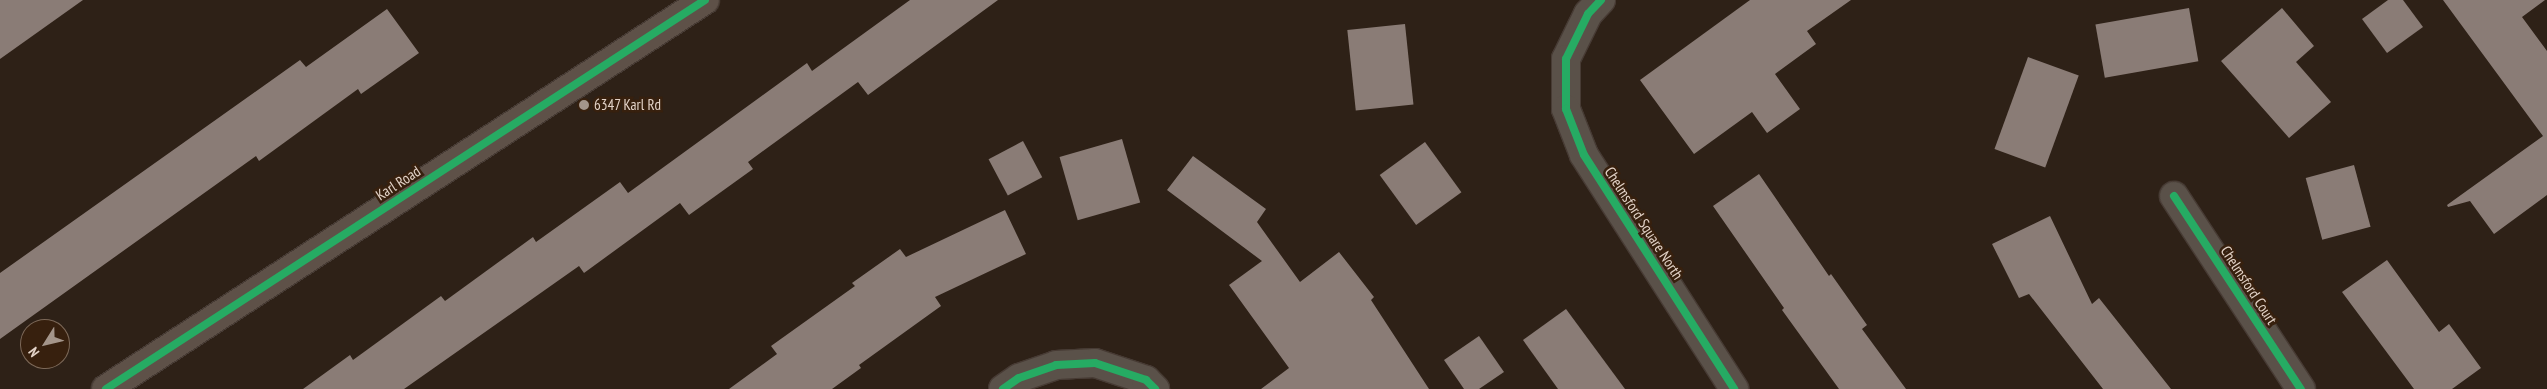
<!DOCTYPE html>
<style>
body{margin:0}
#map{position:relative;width:2547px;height:389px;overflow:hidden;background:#2e2117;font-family:"PT Sans Narrow",sans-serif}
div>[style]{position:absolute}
.building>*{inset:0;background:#8a7c76;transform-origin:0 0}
.roads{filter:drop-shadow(1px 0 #473b34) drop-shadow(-1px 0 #473b34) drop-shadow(0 1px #473b34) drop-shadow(0 -1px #473b34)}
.street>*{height:28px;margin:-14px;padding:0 14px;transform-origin:14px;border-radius:14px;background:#5a5149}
.secondary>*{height:28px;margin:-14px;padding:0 14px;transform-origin:14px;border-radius:14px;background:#5e5148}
.cycleway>*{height:8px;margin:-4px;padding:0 4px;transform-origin:4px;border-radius:4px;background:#26ab63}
.dots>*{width:14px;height:14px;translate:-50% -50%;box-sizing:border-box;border:2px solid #37200e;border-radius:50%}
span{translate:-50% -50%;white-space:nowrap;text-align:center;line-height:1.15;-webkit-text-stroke:5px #37200e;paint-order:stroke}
.poi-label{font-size:15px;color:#e3d3c8}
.left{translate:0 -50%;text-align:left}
.street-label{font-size:15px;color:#e3d3c8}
.north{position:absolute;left:20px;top:319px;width:50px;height:50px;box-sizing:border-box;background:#37200e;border:1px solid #7c6858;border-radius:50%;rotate:234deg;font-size:14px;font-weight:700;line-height:20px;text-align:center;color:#e3d3c8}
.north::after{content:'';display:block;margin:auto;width:18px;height:22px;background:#a4958a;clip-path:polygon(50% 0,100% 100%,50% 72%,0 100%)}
</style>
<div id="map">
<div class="building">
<i style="clip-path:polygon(0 0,83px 0,0 59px)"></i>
<i style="clip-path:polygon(910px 0,998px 0,868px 95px,858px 82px,748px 162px,753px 169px,689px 215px,680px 203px,584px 273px,579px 266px,404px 389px,303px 389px,350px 355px,353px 360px,441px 296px,445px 301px,533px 237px,536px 242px,620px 182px,628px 193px,807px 63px,812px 71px)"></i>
<i style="clip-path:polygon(1750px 0,1851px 0,1807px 31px,1816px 44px,1775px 74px,1800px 109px,1767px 133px,1752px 112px,1694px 154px,1640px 80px)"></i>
<i style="clip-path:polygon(2388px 0,2403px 0,2423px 27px,2387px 53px,2362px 19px)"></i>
<i style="clip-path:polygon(2443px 0,2545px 0,2522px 17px,2547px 51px,2547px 195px,2494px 234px,2470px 201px,2448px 207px,2447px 205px,2543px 136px)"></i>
<i style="left:2189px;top:8px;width:54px;height:95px;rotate:80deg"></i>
<i style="clip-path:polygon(2282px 8px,2314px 46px,2296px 62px,2331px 102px,2289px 138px,2221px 61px)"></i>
<i style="clip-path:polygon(387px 9px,419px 53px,361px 94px,358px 89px,259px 161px,256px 156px,0 339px,0 273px,300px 60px,306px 67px)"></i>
<i style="left:1405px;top:24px;width:81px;height:58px;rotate:84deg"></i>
<i style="left:2028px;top:57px;width:54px;height:98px;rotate:20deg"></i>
<i style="left:1122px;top:139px;width:66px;height:65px;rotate:74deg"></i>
<i style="left:1023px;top:141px;width:41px;height:39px;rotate:62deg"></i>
<i style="left:1425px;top:142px;width:62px;height:56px;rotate:54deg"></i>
<i style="clip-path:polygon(1193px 156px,1266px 209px,1257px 222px,1300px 282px,1339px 252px,1374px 297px,1371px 300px,1429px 389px,1261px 389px,1289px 368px,1229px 285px,1262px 261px,1167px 190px)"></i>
<i style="left:2354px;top:165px;width:64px;height:50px;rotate:75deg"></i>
<i style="clip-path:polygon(1759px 174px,1829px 276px,1831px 274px,1867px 325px,1862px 329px,1906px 389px,1839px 389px,1782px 310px,1784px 308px,1713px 206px)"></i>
<i style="clip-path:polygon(1005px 210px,1026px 254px,935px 297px,941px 306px,859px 365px,861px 368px,832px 389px,729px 389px,777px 354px,771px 346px,855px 286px,852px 283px,900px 249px,906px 257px)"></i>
<i style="clip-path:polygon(2050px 216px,2092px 304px,2099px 298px,2171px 389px,2103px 389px,2029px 294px,2019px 298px,1992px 244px)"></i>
<i style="clip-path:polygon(2387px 260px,2439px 332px,2449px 324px,2481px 368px,2452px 389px,2414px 389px,2342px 292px)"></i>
<i style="clip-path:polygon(1566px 309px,1625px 389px,1558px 389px,1523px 340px)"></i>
<i style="clip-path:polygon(1479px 336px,1504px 372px,1479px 389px,1464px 389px,1444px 360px)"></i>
</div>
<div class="roads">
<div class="street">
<i style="left:1601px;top:0;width:19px;rotate:133deg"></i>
<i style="left:1588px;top:14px;width:50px;rotate:116.1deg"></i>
<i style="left:1566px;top:59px;width:50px;rotate:90deg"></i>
<i style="left:1566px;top:109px;width:49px;rotate:68.6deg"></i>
<i style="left:1584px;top:155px;width:278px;rotate:57.3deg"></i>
<i style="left:2174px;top:196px;width:231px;rotate:56.7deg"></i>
<i style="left:1003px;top:389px;width:19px;rotate:-35deg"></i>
<i style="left:1019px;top:378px;width:39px;rotate:-19deg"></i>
<i style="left:1056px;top:365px;width:39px;rotate:-3deg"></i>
<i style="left:1095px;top:363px;width:54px;rotate:18.4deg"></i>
<i style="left:1146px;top:380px;width:13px;rotate:45deg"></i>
</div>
<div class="secondary">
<i style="left:106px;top:389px;width:714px;rotate:-33deg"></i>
</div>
</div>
<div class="cycleway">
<i style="left:1601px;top:0;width:19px;rotate:133deg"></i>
<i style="left:1588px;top:14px;width:50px;rotate:116.1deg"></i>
<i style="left:1566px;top:59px;width:50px;rotate:90deg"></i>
<i style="left:1566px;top:109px;width:49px;rotate:68.6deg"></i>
<i style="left:1584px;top:155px;width:278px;rotate:57.3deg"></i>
<i style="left:2174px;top:196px;width:231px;rotate:56.7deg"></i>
<i style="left:106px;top:389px;width:714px;rotate:-33deg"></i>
<i style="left:1003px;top:389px;width:19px;rotate:-35deg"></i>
<i style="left:1019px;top:378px;width:39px;rotate:-19deg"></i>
<i style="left:1056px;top:365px;width:39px;rotate:-3deg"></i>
<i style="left:1095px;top:363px;width:54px;rotate:18.4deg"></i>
<i style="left:1146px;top:380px;width:13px;rotate:45deg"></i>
</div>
<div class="dots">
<i style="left:584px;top:105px;background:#a4958a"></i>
</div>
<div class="poi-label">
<span class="left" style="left:594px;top:105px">6347 Karl Rd</span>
</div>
<div class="street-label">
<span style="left:398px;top:183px;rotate:-33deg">Karl Road</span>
<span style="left:1644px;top:223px;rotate:57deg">Chelmsford Square North</span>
<span style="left:2249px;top:285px;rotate:57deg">Chelmsford Court</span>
</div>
<div class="north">N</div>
</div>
